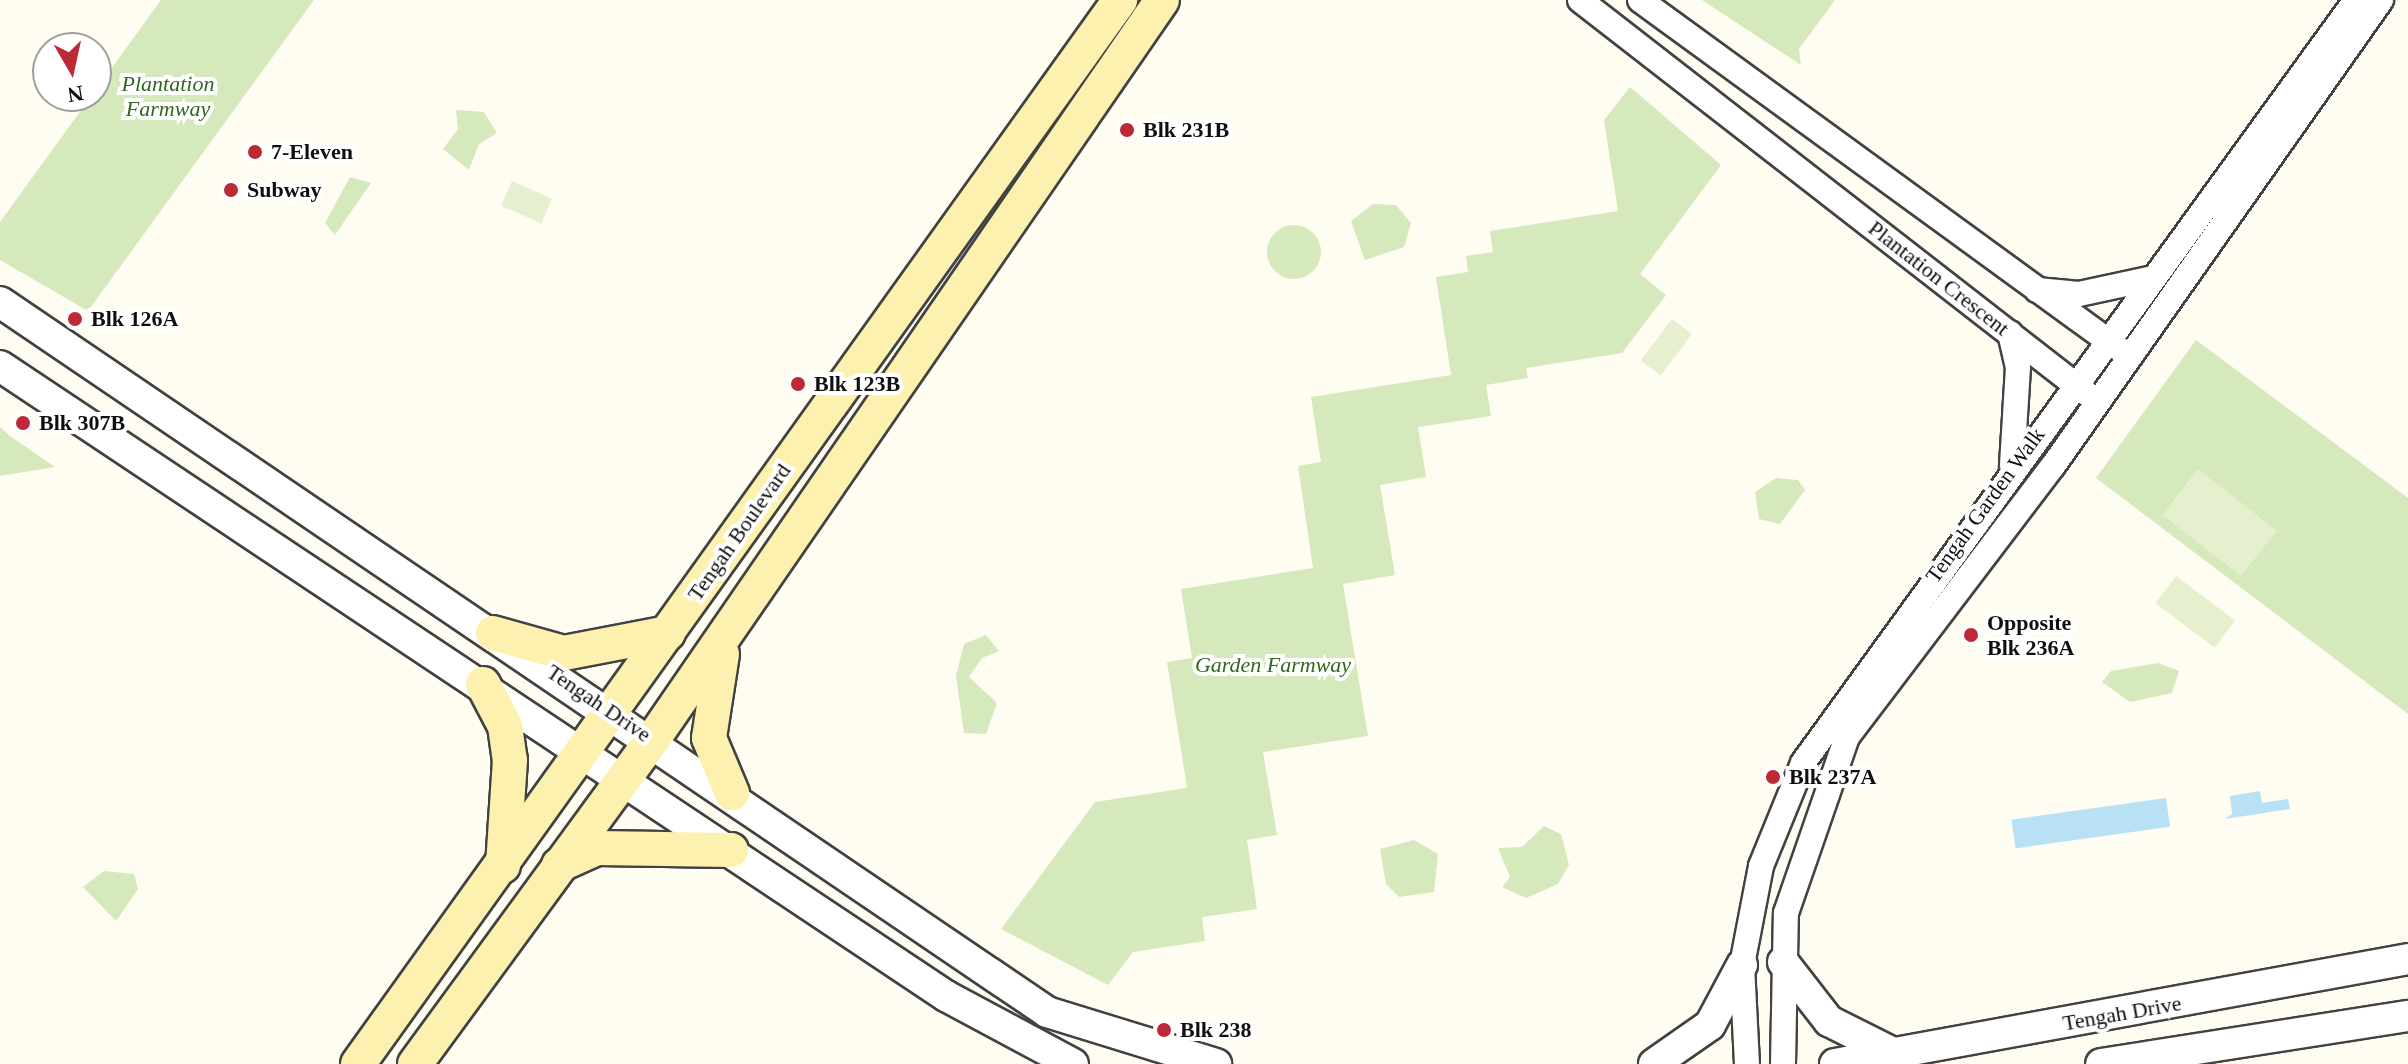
<!DOCTYPE html>
<style>
body{margin:0}
#map{position:relative;width:2408px;height:1064px;overflow:hidden;background:#fffcf2;font-family:"Times New Roman",serif}
div>[style]{position:absolute}
.green>*{inset:0;background:#d5e9bc}
.round{border-radius:50%}
.pitch>*{inset:0;background:#e6f0ce;transform-origin:0 0}
.water>*{inset:0;background:#b8e1f5;transform-origin:0 0}
.roads{filter:drop-shadow(2px 0 #424242) drop-shadow(-2px 0 #424242) drop-shadow(0 2px #424242) drop-shadow(0 -2px #424242)}
.minor>*{height:24px;margin:-12px;padding:0 12px;transform-origin:12px;border-radius:12px;background:#fff}
.tertiary>*{height:30px;margin:-15px;padding:0 15px;transform-origin:15px;border-radius:15px;background:#fff}
.secondary>*{height:34px;margin:-17px;padding:0 17px;transform-origin:17px;border-radius:17px;background:#fdf1af}
.dots>*{width:22px;height:22px;translate:-50% -50%;box-sizing:border-box;border:4px solid #fff;border-radius:50%}
span{translate:-50% -50%;white-space:nowrap;text-align:center;line-height:1.15;-webkit-text-stroke:8px #fff;paint-order:stroke}
.park-label{font-size:22px;color:#326720;font-style:italic}
.poi-label{font-size:22px;color:#0f0f0f;font-weight:700}
.left{translate:0 -50%;text-align:left}
.street-label{font-size:22px;color:#0f0f0f}
.north{position:absolute;left:32px;top:32px;width:80px;height:80px;box-sizing:border-box;background:#fff;border:2px solid #9f9f9f;border-radius:50%;rotate:171deg;font-size:22px;font-weight:700;line-height:32px;text-align:center;color:#0f0f0f}
.north::after{content:'';display:block;margin:auto;width:28px;height:36px;background:#be2937;clip-path:polygon(50% 0,100% 100%,50% 72%,0 100%)}
</style>
<div id="map">
<div class="green">
<i style="clip-path:polygon(161px 0,314px 0,88px 311px,0 260px,0 222px)"></i>
<i style="clip-path:polygon(1702px 0,1835px 0,1799px 49px,1801px 65px)"></i>
<i style="clip-path:polygon(1630px 87px,1721px 165px,1640px 274px,1666px 295px,1622px 353px,1526px 368px,1528px 378px,1486px 385px,1491px 416px,1418px 427px,1426px 477px,1380px 485px,1395px 575px,1343px 584px,1368px 736px,1263px 752px,1277px 835px,1247px 840px,1257px 909px,1202px 917px,1205px 941px,1133px 952px,1108px 985px,1001px 929px,1095px 802px,1187px 788px,1167px 662px,1192px 658px,1181px 589px,1313px 568px,1298px 466px,1321px 462px,1311px 397px,1451px 375px,1436px 277px,1468px 272px,1466px 256px,1493px 252px,1490px 231px,1618px 211px,1604px 120px)"></i>
<i style="clip-path:polygon(456px 110px,484px 112px,497px 133px,479px 144px,469px 170px,443px 149px,458px 129px)"></i>
<i style="clip-path:polygon(350px 177px,371px 183px,335px 235px,325px 223px)"></i>
<i style="clip-path:polygon(1373px 204px,1396px 205px,1411px 223px,1404px 247px,1365px 260px,1351px 221px)"></i>
<i class="round" style="left:1267px;top:225px;width:54px;height:54px"></i>
<i style="clip-path:polygon(2196px 340px,2408px 498px,2408px 714px,2096px 478px)"></i>
<i style="clip-path:polygon(0 427px,10px 436px,55px 467px,0 476px)"></i>
<i style="clip-path:polygon(1776px 478px,1798px 480px,1805px 490px,1780px 524px,1759px 519px,1755px 492px)"></i>
<i style="clip-path:polygon(986px 635px,999px 651px,982px 658px,969px 677px,997px 703px,986px 734px,964px 733px,956px 676px,964px 644px)"></i>
<i style="clip-path:polygon(2158px 663px,2179px 671px,2172px 693px,2130px 702px,2102px 682px,2111px 671px)"></i>
<i style="clip-path:polygon(1544px 826px,1561px 834px,1569px 865px,1558px 884px,1526px 898px,1502px 887px,1510px 877px,1498px 848px,1522px 847px)"></i>
<i style="clip-path:polygon(1414px 840px,1438px 854px,1434px 892px,1399px 897px,1386px 884px,1380px 849px)"></i>
<i style="clip-path:polygon(104px 871px,134px 874px,138px 889px,116px 921px,83px 887px)"></i>
</div>
<div class="pitch">
<i style="left:512px;top:181px;width:44px;height:27px;rotate:24deg"></i>
<i style="left:1672px;top:319px;width:25px;height:52px;rotate:37deg"></i>
<i style="left:2198px;top:469px;width:100px;height:58px;rotate:38deg"></i>
<i style="left:2176px;top:576px;width:74px;height:34px;rotate:37deg"></i>
</div>
<div class="water">
<i style="clip-path:polygon(2260px 791px,2262px 803px,2288px 799px,2290px 809px,2225px 819px,2232px 814px,2230px 796px)"></i>
<i style="left:2166px;top:798px;width:29px;height:156px;rotate:82deg"></i>
</div>
<div class="roads">
<div class="minor">
<i style="left:1580px;top:0;width:641px;rotate:37.84deg"></i>
<i style="left:1640px;top:0;width:591px;rotate:36.06deg"></i>
<i style="left:2037px;top:290px;width:42px;rotate:5.4deg"></i>
<i style="left:2079px;top:294px;width:76px;rotate:-12.2deg"></i>
<i style="left:2010px;top:333px;width:35px;rotate:77deg"></i>
<i style="left:2018px;top:367px;width:99px;rotate:93.5deg"></i>
<i style="left:1747px;top:1064px;width:99px;rotate:-92.9deg"></i>
<i style="left:1742px;top:965px;width:101px;rotate:-79.1deg"></i>
<i style="left:1761px;top:866px;width:111px;rotate:-67.8deg"></i>
<i style="left:1803px;top:763px;width:942px;rotate:-54.07deg"></i>
<i style="left:1783px;top:1064px;width:151px;rotate:-88.9deg"></i>
<i style="left:1786px;top:913px;width:186px;rotate:-70.9deg"></i>
<i style="left:1847px;top:737px;width:340px;rotate:-52.8deg"></i>
<i style="left:2053px;top:466px;width:570px;rotate:-54.86deg"></i>
</div>
<div class="tertiary">
<i style="left:0;top:302px;width:1265px;rotate:34.14deg"></i>
<i style="left:1047px;top:1012px;width:177px;rotate:17.1deg"></i>
<i style="left:0;top:366px;width:1137px;rotate:33.66deg"></i>
<i style="left:946px;top:996px;width:144px;rotate:28.2deg"></i>
<i style="left:1783px;top:962px;width:75px;rotate:52.1deg"></i>
<i style="left:1829px;top:1021px;width:72px;rotate:26.6deg"></i>
<i style="left:1654px;top:1064px;width:68px;rotate:-34.9deg"></i>
<i style="left:1710px;top:1025px;width:68px;rotate:-61.9deg"></i>
<i style="left:1835px;top:1064px;width:583px;rotate:-10.38deg"></i>
<i style="left:2101px;top:1064px;width:311px;rotate:-8.9deg"></i>
</div>
<div class="secondary">
<i style="left:493px;top:633px;width:74px;rotate:15.7deg"></i>
<i style="left:564px;top:653px;width:106px;rotate:-10.9deg"></i>
<i style="left:722px;top:654px;width:85px;rotate:98.8deg"></i>
<i style="left:709px;top:738px;width:60px;rotate:67.3deg"></i>
<i style="left:483px;top:684px;width:47px;rotate:62.4deg"></i>
<i style="left:505px;top:726px;width:34px;rotate:82deg"></i>
<i style="left:510px;top:760px;width:106px;rotate:93.8deg"></i>
<i style="left:559px;top:865px;width:42px;rotate:-24.1deg"></i>
<i style="left:597px;top:848px;width:134px;rotate:0.9deg"></i>
<i style="left:358px;top:1064px;width:1309px;rotate:-54.39deg"></i>
<i style="left:415px;top:1064px;width:403px;rotate:-53.8deg"></i>
<i style="left:653px;top:739px;width:897px;rotate:-55.44deg"></i>
</div>
</div>
<div class="dots">
<i style="left:1127px;top:130px;background:#be2937"></i>
<i style="left:255px;top:152px;background:#be2937"></i>
<i style="left:231px;top:190px;background:#be2937"></i>
<i style="left:75px;top:319px;background:#be2937"></i>
<i style="left:798px;top:384px;background:#be2937"></i>
<i style="left:23px;top:423px;background:#be2937"></i>
<i style="left:1971px;top:635px;background:#be2937"></i>
<i style="left:1773px;top:777px;background:#be2937"></i>
<i style="left:1164px;top:1030px;background:#be2937"></i>
</div>
<div class="park-label">
<span style="left:168px;top:96px">Plantation<br>Farmway</span>
<span style="left:1273px;top:665px">Garden Farmway</span>
</div>
<div class="poi-label">
<span class="left" style="left:1143px;top:130px">Blk 231B</span>
<span class="left" style="left:271px;top:152px">7-Eleven</span>
<span class="left" style="left:247px;top:190px">Subway</span>
<span class="left" style="left:91px;top:319px">Blk 126A</span>
<span class="left" style="left:814px;top:384px">Blk 123B</span>
<span class="left" style="left:39px;top:423px">Blk 307B</span>
<span class="left" style="left:1987px;top:635px">Opposite<br>Blk 236A</span>
<span class="left" style="left:1789px;top:777px">Blk 237A</span>
<span class="left" style="left:1180px;top:1030px">Blk 238</span>
</div>
<div class="street-label">
<span style="left:1939px;top:278px;rotate:38deg">Plantation Crescent</span>
<span style="left:1985px;top:505px;rotate:-54deg">Tengah Garden Walk</span>
<span style="left:739px;top:532px;rotate:-55deg">Tengah Boulevard</span>
<span style="left:599px;top:703px;rotate:34deg">Tengah Drive</span>
<span style="left:2122px;top:1013px;rotate:-10deg">Tengah Drive</span>
</div>
<div class="north">N</div>
</div>
